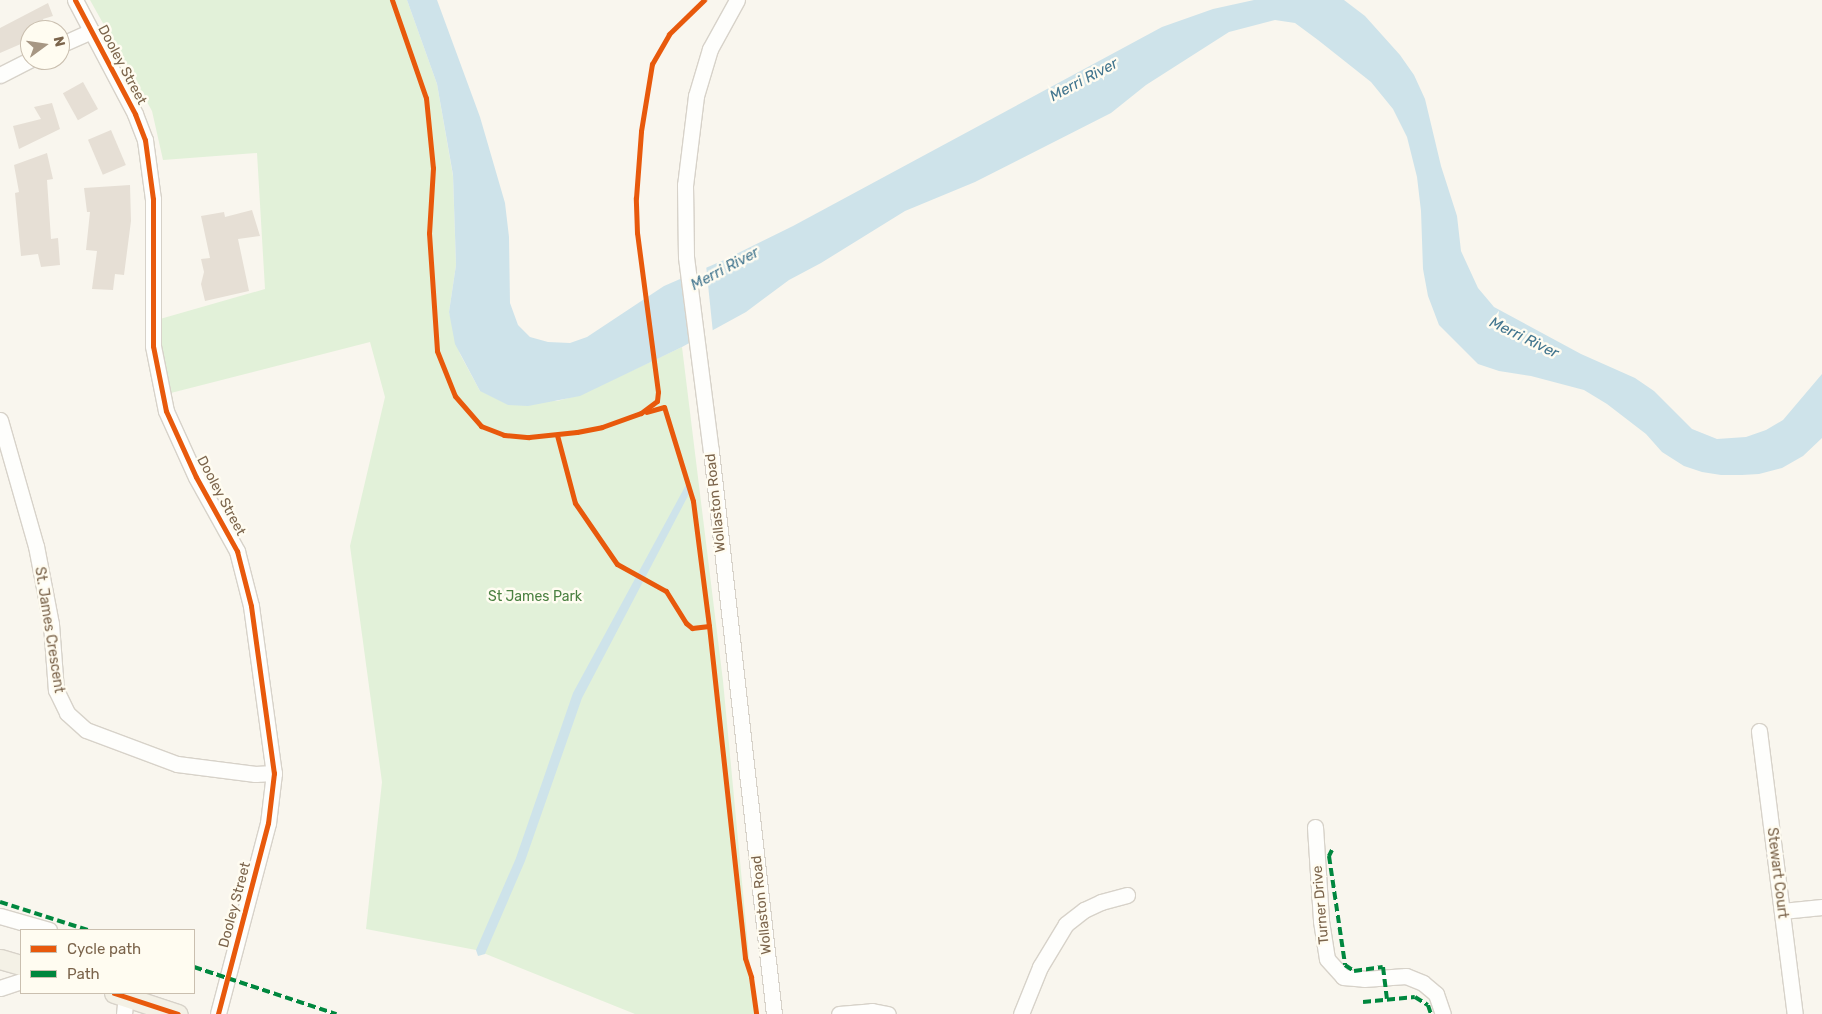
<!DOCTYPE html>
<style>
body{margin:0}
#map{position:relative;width:1822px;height:1014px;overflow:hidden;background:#f9f6ee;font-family:Rubik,sans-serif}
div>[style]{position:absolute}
.green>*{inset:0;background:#e2f1d9}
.water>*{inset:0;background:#cee3ea}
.pier>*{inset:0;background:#f9f6ee}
.building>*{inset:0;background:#e6dfd5;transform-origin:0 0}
.roads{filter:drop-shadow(1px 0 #d7d2c9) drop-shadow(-1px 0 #d7d2c9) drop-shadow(0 1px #d7d2c9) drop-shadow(0 -1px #d7d2c9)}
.minor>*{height:15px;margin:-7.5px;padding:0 7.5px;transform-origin:7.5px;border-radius:7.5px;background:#fefefc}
.major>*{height:19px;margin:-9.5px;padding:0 9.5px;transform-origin:9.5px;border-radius:9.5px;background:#f4f1e6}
.quiet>*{height:4px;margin-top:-2px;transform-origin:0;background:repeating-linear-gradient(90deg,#00873e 0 8px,transparent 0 12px)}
.cycleway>*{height:5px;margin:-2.5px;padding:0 2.5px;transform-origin:2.5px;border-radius:2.5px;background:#e8590c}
span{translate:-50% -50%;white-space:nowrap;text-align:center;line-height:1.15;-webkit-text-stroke:5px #fffcf1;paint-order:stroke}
.street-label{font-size:14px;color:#7b644b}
.park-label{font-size:14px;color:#4b8142}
.water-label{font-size:15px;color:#43768f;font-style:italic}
.legend{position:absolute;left:20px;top:929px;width:175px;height:65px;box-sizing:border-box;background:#fffcf1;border:1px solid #cabfaf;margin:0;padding:6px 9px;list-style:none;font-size:15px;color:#7b644b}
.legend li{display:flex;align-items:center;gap:10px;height:25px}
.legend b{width:25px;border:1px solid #cabfaf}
.north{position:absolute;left:20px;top:20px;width:50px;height:50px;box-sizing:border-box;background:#fffcf1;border:1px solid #cabfaf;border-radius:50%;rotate:76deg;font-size:14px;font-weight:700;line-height:20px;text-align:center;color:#7b644b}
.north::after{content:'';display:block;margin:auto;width:18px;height:22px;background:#a79784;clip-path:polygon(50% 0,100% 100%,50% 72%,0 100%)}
</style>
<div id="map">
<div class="green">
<i style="clip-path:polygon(90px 0,407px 0,437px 84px,453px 176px,456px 265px,449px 312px,460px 354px,480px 391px,557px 401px,580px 395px,682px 347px,723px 681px,751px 977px,756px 1014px,635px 1014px,476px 950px,366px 929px,382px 782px,350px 546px,385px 397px,370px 342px,163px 395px,153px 321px,265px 289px,257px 153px,163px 160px,152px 111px)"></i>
</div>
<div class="water">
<i style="clip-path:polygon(407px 0,437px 0,480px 117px,505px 203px,509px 237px,510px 303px,518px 325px,530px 337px,548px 342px,570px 343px,587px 337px,664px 286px,724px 260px,793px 226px,1162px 27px,1213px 9px,1254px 0,1344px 0,1365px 16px,1400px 55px,1414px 75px,1425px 99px,1441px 166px,1457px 216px,1461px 251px,1478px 288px,1494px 307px,1581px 354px,1635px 378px,1654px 391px,1692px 429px,1717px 439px,1746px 437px,1766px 430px,1783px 420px,1822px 374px,1822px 438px,1803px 456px,1782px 468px,1759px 474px,1742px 475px,1721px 475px,1702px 472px,1684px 466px,1662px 452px,1646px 434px,1607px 404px,1584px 390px,1531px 376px,1499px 371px,1478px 364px,1439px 325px,1428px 296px,1423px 269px,1421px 211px,1417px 177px,1407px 137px,1393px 109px,1371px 82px,1318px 40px,1295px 23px,1275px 20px,1229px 32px,1146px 85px,1111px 113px,975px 182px,905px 211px,821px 263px,789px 280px,746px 312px,682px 347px,580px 396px,528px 406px,508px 405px,480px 391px,455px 344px,449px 312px,456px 265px,453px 175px,437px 84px)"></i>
<i style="clip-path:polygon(687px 483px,690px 492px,582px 698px,525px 861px,485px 954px,478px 956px,476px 950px,516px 858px,573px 693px)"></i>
</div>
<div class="pier">
<i style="clip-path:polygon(706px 265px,713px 333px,691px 345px,682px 275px)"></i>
</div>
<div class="building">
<i style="clip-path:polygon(48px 3px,53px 16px,43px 19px,47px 30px,30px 30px,30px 40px,0 53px,0 28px)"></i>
<i style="left:83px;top:82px;width:31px;height:23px;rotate:61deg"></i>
<i style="clip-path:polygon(52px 103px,60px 129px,19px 149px,13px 126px,41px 119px,34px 107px)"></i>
<i style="left:111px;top:130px;width:38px;height:25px;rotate:67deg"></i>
<i style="clip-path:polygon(47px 153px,53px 179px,47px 180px,51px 239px,58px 238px,60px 265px,41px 267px,38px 254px,21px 256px,15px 193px,19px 192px,14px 165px)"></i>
<i style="clip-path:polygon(130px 185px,131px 221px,124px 275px,115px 274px,113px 290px,92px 289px,97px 251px,86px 250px,90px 212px,87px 212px,84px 188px)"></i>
<i style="clip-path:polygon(252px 210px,260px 236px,238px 239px,249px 291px,205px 301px,201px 284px,204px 272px,201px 259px,210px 258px,201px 216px,224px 212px,225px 217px)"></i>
</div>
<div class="roads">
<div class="minor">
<i style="left:75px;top:0;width:129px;rotate:62.2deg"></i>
<i style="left:135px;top:114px;width:28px;rotate:69deg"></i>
<i style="left:145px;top:140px;width:60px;rotate:82.3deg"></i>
<i style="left:153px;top:199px;width:147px;rotate:90deg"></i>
<i style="left:153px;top:346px;width:66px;rotate:78.7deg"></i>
<i style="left:166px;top:411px;width:72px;rotate:65.6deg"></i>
<i style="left:196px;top:477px;width:85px;rotate:61deg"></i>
<i style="left:237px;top:551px;width:57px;rotate:75.7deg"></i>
<i style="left:251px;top:606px;width:169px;rotate:82.2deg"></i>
<i style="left:274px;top:773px;width:50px;rotate:96.8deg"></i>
<i style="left:268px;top:823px;width:197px;rotate:104.7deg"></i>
<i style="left:737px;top:0;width:56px;rotate:118.9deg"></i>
<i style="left:710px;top:49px;width:49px;rotate:106.6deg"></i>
<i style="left:696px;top:96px;width:90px;rotate:97deg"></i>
<i style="left:685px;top:185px;width:72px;rotate:89.2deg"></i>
<i style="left:686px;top:257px;width:196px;rotate:82.7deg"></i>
<i style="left:711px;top:451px;width:567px;rotate:83.62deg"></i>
<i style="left:60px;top:45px;width:34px;rotate:-24deg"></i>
<i style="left:0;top:75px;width:34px;rotate:-27deg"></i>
<i style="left:0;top:420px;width:131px;rotate:74.1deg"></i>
<i style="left:36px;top:546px;width:79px;rotate:79.1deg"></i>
<i style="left:51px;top:624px;width:66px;rotate:85.7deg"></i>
<i style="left:56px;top:690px;width:25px;rotate:64deg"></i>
<i style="left:67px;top:713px;width:25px;rotate:42deg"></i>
<i style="left:86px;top:730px;width:97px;rotate:20.5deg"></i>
<i style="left:177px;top:764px;width:79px;rotate:7.3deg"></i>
<i style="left:255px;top:774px;width:19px;rotate:-3deg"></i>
<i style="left:1759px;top:731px;width:285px;rotate:82.8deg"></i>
<i style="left:1315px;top:827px;width:94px;rotate:86.3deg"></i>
<i style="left:1321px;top:921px;width:38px;rotate:81deg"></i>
<i style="left:1327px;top:959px;width:24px;rotate:48deg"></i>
<i style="left:1343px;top:977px;width:21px;rotate:5deg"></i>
<i style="left:1364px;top:979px;width:42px;rotate:-4.1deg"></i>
<i style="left:1406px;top:976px;width:18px;rotate:22deg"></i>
<i style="left:1423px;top:983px;width:17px;rotate:40deg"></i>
<i style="left:1436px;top:994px;width:21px;rotate:71deg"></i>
<i style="left:1782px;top:911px;width:40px;rotate:-5.7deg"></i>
<i style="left:0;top:916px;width:51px;rotate:15.9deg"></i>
<i style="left:0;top:988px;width:22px;rotate:-18deg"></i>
<i style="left:124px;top:1014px;width:18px;rotate:-84deg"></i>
<i style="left:839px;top:1014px;width:33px;rotate:-5deg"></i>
<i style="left:872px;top:1011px;width:16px;rotate:11deg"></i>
<i style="left:1021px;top:1014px;width:51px;rotate:-68deg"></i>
<i style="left:1040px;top:967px;width:50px;rotate:-58.8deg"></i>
<i style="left:1066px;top:924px;width:23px;rotate:-38deg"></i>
<i style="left:1084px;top:910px;width:19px;rotate:-25deg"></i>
<i style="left:1101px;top:902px;width:27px;rotate:-15deg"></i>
</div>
<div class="major">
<i style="left:0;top:959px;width:22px;rotate:16deg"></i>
<i style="left:114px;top:993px;width:67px;rotate:18.2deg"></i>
</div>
</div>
<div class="quiet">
<i style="left:1332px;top:850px;width:7px;rotate:117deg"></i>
<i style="left:1329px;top:856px;width:110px;rotate:81.6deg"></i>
<i style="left:1345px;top:965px;width:11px;rotate:34deg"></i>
<i style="left:1354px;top:971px;width:29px;rotate:-8deg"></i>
<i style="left:1383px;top:967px;width:32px;rotate:83deg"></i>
<i style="left:0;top:902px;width:92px;rotate:17.7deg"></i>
<i style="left:194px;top:967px;width:150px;rotate:18.3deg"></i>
<i style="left:1363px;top:1002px;width:52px;rotate:-5.5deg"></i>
<i style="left:1415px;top:997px;width:15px;rotate:32deg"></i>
<i style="left:1428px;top:1005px;width:9px;rotate:72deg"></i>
</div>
<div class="cycleway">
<i style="left:75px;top:0;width:129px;rotate:62.2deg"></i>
<i style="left:135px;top:114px;width:28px;rotate:69deg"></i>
<i style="left:145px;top:140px;width:60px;rotate:82.3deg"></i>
<i style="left:153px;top:199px;width:147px;rotate:90deg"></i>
<i style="left:153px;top:346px;width:66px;rotate:78.7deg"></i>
<i style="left:166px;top:411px;width:72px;rotate:65.6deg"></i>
<i style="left:196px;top:477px;width:85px;rotate:61deg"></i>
<i style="left:237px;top:551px;width:57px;rotate:75.7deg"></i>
<i style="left:251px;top:606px;width:169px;rotate:82.2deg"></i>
<i style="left:274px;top:773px;width:50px;rotate:96.8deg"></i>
<i style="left:268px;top:823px;width:197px;rotate:104.7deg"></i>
<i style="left:392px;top:0;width:104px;rotate:70.9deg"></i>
<i style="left:426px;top:98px;width:70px;rotate:84.3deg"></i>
<i style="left:433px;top:168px;width:65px;rotate:93.5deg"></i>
<i style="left:429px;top:233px;width:118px;rotate:86.1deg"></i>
<i style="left:437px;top:351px;width:48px;rotate:68.2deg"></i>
<i style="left:455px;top:396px;width:40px;rotate:49deg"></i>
<i style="left:481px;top:426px;width:25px;rotate:21deg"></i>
<i style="left:504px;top:435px;width:25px;rotate:5deg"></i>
<i style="left:529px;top:437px;width:48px;rotate:-5.9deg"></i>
<i style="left:577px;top:432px;width:25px;rotate:-11deg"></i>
<i style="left:602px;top:427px;width:41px;rotate:-19.7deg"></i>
<i style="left:641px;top:413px;width:20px;rotate:-37deg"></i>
<i style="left:657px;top:401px;width:9px;rotate:-84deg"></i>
<i style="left:658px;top:392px;width:160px;rotate:-97.5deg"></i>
<i style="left:637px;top:233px;width:35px;rotate:-92deg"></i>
<i style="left:636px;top:198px;width:67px;rotate:-85.7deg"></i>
<i style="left:641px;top:131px;width:68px;rotate:-80.7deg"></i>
<i style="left:652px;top:64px;width:34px;rotate:-60deg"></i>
<i style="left:669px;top:34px;width:49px;rotate:-44.2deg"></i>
<i style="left:557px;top:435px;width:70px;rotate:75.2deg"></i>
<i style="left:575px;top:503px;width:74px;rotate:55.5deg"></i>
<i style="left:617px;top:564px;width:56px;rotate:28.9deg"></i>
<i style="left:666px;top:591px;width:38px;rotate:58deg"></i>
<i style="left:686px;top:623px;width:8px;rotate:40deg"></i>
<i style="left:692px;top:628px;width:17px;rotate:-7deg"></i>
<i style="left:709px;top:626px;width:126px;rotate:-97.3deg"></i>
<i style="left:693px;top:501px;width:98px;rotate:-107.1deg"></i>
<i style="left:664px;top:407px;width:18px;rotate:164deg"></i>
<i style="left:709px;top:626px;width:334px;rotate:83.8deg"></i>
<i style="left:745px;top:958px;width:20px;rotate:72deg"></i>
<i style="left:751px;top:977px;width:37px;rotate:82deg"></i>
<i style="left:114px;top:993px;width:67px;rotate:18.2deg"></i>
</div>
<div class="street-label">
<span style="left:122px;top:65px;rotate:62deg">Dooley Street</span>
<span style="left:221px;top:496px;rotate:62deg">Dooley Street</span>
<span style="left:716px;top:503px;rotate:-96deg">Wollaston Road</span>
<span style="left:49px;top:630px;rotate:81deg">St. James Crescent</span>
<span style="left:1777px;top:873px;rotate:83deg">Stewart Court</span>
<span style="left:235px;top:905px;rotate:-75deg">Dooley Street</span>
<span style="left:762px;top:905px;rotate:-96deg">Wollaston Road</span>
<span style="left:1321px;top:905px;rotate:-95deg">Turner Drive</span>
</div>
<div class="park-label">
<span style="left:535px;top:597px">St James Park</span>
</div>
<div class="water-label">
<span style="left:1084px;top:80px;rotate:-28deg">Merri River</span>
<span style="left:725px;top:269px;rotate:-28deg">Merri River</span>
<span style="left:1524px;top:338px;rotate:26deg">Merri River</span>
</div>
<ul class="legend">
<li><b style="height:6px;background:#e8590c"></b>Cycle path</li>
<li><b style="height:6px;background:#00873e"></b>Path</li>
</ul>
<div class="north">N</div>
</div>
